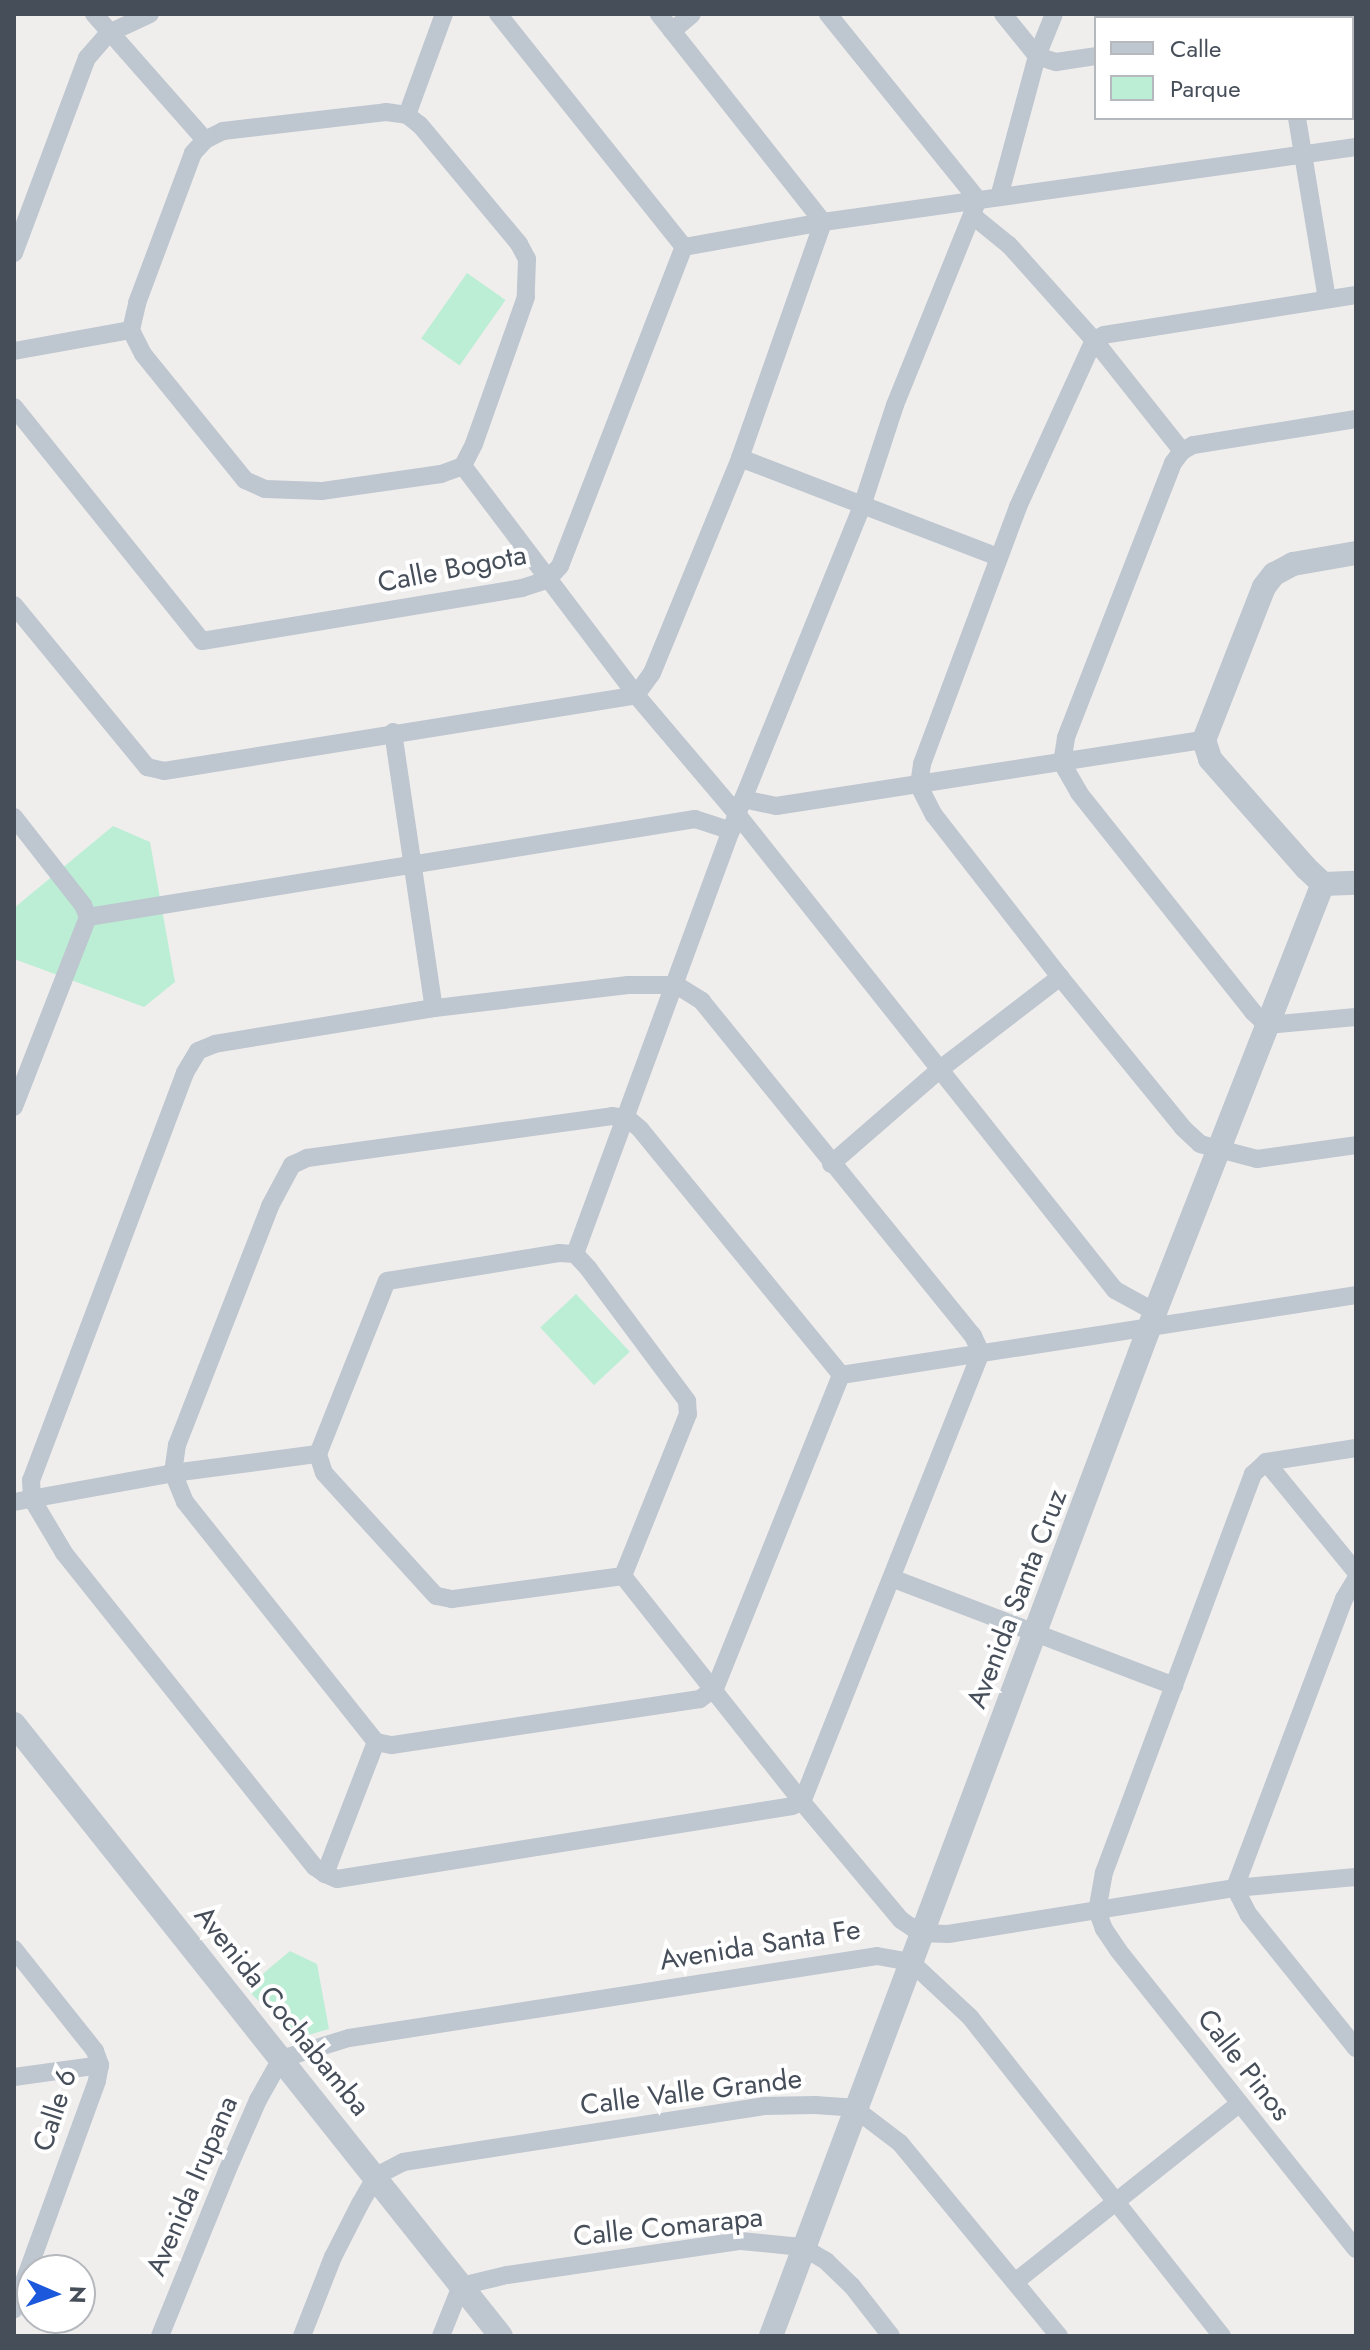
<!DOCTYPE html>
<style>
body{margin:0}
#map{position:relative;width:1370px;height:2350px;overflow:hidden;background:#f0eeed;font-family:Jost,sans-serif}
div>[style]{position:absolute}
.green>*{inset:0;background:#bceed5;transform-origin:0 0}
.minor>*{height:18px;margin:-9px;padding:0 9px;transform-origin:9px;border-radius:9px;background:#bec6cf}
.tertiary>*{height:24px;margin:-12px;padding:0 12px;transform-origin:12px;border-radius:12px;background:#bec6cf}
span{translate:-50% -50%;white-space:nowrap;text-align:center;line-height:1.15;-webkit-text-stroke:8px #fff;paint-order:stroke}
.street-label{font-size:28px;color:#464e5a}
.frame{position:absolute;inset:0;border:16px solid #464e5a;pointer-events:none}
.legend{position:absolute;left:1094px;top:16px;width:260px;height:104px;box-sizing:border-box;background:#fff;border:2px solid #b5b8bd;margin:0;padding:10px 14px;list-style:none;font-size:24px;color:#464e5a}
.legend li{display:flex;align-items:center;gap:16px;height:40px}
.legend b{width:40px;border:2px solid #b5b8bd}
.north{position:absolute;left:16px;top:2254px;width:80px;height:80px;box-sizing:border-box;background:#fff;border:2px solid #b5b8bd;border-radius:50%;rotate:92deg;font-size:22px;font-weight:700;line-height:32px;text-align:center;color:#464e5a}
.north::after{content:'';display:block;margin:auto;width:28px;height:36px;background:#1c58db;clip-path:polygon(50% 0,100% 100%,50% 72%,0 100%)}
</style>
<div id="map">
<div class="green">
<i style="left:467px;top:273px;width:47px;height:80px;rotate:35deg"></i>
<i style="clip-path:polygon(113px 826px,150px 842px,175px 982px,144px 1007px,14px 959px,14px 908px)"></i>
<i style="left:576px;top:1294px;width:79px;height:49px;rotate:47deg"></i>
<i style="clip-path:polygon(290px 1951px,317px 1964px,329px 2029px,295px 2039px,246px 1988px)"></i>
</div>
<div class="minor">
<i style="left:94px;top:14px;width:168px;rotate:48.6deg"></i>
<i style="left:498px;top:14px;width:298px;rotate:51.4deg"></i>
<i style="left:1003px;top:14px;width:54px;rotate:51deg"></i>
<i style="left:1341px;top:18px;width:15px;rotate:-8deg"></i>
<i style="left:672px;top:31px;width:26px;rotate:-40deg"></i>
<i style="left:1037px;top:56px;width:20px;rotate:18deg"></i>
<i style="left:1056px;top:62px;width:40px;rotate:-8.5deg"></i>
<i style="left:386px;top:112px;width:21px;rotate:8deg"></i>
<i style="left:407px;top:115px;width:16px;rotate:38deg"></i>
<i style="left:420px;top:125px;width:155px;rotate:50.2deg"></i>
<i style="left:519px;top:244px;width:17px;rotate:62deg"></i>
<i style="left:527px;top:259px;width:38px;rotate:92deg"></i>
<i style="left:526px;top:297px;width:156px;rotate:109.5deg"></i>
<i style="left:474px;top:444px;width:25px;rotate:117deg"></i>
<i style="left:463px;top:466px;width:23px;rotate:160deg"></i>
<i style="left:441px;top:474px;width:121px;rotate:171.9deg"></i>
<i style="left:321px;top:491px;width:56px;rotate:-178deg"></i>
<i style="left:265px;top:489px;width:22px;rotate:-156deg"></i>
<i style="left:245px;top:480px;width:162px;rotate:-129deg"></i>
<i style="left:143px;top:354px;width:27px;rotate:-117deg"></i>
<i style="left:131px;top:330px;width:28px;rotate:-77deg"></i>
<i style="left:137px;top:303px;width:160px;rotate:-69.5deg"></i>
<i style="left:193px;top:153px;width:18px;rotate:-47deg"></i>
<i style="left:205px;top:140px;width:20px;rotate:-27deg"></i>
<i style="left:223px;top:131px;width:164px;rotate:-6.6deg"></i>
<i style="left:407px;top:115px;width:108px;rotate:-69.9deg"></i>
<i style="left:1297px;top:118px;width:183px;rotate:80.6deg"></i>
<i style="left:999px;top:197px;width:146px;rotate:-74.9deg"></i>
<i style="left:1037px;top:56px;width:45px;rotate:-68deg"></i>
<i style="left:973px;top:216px;width:46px;rotate:38.9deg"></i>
<i style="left:1009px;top:245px;width:127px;rotate:48.2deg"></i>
<i style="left:1094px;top:340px;width:142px;rotate:51.6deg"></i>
<i style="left:684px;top:247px;width:141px;rotate:-10.2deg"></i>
<i style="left:823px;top:222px;width:538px;rotate:-8.01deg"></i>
<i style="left:14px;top:253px;width:208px;rotate:-69.5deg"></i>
<i style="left:87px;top:58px;width:33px;rotate:-49deg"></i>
<i style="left:109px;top:33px;width:45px;rotate:-24.9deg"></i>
<i style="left:1356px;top:295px;width:255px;rotate:171deg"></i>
<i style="left:1104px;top:335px;width:11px;rotate:153deg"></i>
<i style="left:1094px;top:340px;width:183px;rotate:114.5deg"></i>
<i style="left:1018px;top:507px;width:274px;rotate:110.5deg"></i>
<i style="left:922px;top:764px;width:22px;rotate:98deg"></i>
<i style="left:919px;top:786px;width:33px;rotate:63deg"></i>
<i style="left:934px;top:815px;width:205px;rotate:52.1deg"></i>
<i style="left:1060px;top:977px;width:195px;rotate:50.8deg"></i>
<i style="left:1183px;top:1128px;width:23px;rotate:43deg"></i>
<i style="left:1200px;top:1144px;width:59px;rotate:14.7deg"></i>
<i style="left:1257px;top:1159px;width:100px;rotate:-8deg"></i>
<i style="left:14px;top:351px;width:119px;rotate:-10.2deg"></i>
<i style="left:14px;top:407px;width:300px;rotate:51.2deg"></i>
<i style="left:202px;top:641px;width:324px;rotate:-9.4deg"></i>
<i style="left:522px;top:588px;width:26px;rotate:-18deg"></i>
<i style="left:547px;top:580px;width:19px;rotate:-47deg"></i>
<i style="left:560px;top:566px;width:342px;rotate:-68.8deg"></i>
<i style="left:1356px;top:419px;width:165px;rotate:170.9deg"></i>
<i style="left:1193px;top:445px;width:13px;rotate:151deg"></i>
<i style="left:1182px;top:451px;width:15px;rotate:127deg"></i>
<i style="left:1173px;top:463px;width:295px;rotate:111.3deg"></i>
<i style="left:1066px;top:738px;width:25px;rotate:99deg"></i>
<i style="left:1062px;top:763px;width:34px;rotate:60deg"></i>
<i style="left:1079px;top:793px;width:280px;rotate:51.5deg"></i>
<i style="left:1253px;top:1012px;width:19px;rotate:43deg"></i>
<i style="left:1267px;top:1025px;width:89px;rotate:-5.1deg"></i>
<i style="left:740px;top:458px;width:276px;rotate:21deg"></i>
<i style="left:463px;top:466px;width:287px;rotate:52.9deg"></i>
<i style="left:636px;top:695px;width:156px;rotate:49.7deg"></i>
<i style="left:737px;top:814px;width:608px;rotate:51.55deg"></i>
<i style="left:1115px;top:1290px;width:46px;rotate:28.8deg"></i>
<i style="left:14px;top:605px;width:210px;rotate:50.6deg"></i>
<i style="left:147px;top:767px;width:17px;rotate:13deg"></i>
<i style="left:164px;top:771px;width:478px;rotate:-9.1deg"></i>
<i style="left:636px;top:695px;width:27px;rotate:-54deg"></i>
<i style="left:652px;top:673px;width:232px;rotate:-67.7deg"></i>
<i style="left:740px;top:458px;width:250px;rotate:-70.6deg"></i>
<i style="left:823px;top:222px;width:265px;rotate:-128.3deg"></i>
<i style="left:393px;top:732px;width:279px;rotate:81.6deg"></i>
<i style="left:743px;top:799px;width:34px;rotate:12deg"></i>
<i style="left:776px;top:806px;width:433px;rotate:-8.8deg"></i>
<i style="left:14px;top:817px;width:112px;rotate:51.9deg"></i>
<i style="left:83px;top:905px;width:13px;rotate:67deg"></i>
<i style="left:88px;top:917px;width:204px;rotate:111.3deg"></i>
<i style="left:88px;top:917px;width:615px;rotate:-9.17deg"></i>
<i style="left:695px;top:819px;width:38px;rotate:18deg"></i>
<i style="left:612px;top:1116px;width:15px;rotate:8deg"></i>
<i style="left:627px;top:1118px;width:17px;rotate:40deg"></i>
<i style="left:640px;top:1129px;width:318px;rotate:50.7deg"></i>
<i style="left:841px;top:1375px;width:337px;rotate:111.9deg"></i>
<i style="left:715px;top:1688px;width:19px;rotate:144deg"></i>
<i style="left:700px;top:1699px;width:312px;rotate:171.5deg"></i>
<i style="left:391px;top:1745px;width:15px;rotate:-169deg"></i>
<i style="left:376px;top:1742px;width:307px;rotate:-128.5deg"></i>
<i style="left:185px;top:1502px;width:31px;rotate:-112deg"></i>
<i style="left:173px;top:1473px;width:28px;rotate:-82deg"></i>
<i style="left:177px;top:1445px;width:256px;rotate:-68.7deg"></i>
<i style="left:270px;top:1206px;width:47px;rotate:-61.8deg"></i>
<i style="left:292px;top:1165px;width:17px;rotate:-25deg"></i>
<i style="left:307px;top:1158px;width:308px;rotate:-7.8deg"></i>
<i style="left:831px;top:1164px;width:143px;rotate:-41deg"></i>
<i style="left:939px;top:1070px;width:153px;rotate:-37.5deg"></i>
<i style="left:559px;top:1253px;width:16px;rotate:4deg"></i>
<i style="left:575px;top:1254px;width:19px;rotate:47deg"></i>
<i style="left:588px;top:1268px;width:166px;rotate:53.3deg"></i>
<i style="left:687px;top:1401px;width:13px;rotate:86deg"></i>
<i style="left:688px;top:1414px;width:175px;rotate:111.9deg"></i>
<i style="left:623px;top:1576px;width:173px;rotate:172.3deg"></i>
<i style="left:452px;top:1599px;width:16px;rotate:-169deg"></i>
<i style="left:436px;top:1596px;width:166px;rotate:-132.3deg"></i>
<i style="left:324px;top:1473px;width:20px;rotate:-108deg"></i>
<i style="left:318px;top:1454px;width:186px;rotate:-68.3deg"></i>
<i style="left:387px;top:1281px;width:174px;rotate:-9.2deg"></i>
<i style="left:575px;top:1254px;width:469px;rotate:-69.8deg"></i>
<i style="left:737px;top:814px;width:332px;rotate:-67.9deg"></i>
<i style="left:862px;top:506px;width:106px;rotate:-71.9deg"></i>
<i style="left:895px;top:405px;width:221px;rotate:-68deg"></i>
<i style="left:978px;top:200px;width:239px;rotate:-128.9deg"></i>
<i style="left:841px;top:1375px;width:521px;rotate:-8.83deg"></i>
<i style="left:1356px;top:1448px;width:91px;rotate:171.2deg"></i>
<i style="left:1266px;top:1462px;width:18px;rotate:137deg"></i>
<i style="left:1253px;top:1474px;width:425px;rotate:110.5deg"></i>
<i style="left:1104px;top:1872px;width:39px;rotate:100deg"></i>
<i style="left:1097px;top:1910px;width:20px;rotate:70deg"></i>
<i style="left:1104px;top:1929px;width:25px;rotate:56deg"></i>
<i style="left:1118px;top:1950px;width:382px;rotate:51.5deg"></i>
<i style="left:1266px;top:1462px;width:142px;rotate:50.7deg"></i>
<i style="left:14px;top:1502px;width:162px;rotate:-10.3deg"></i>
<i style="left:173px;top:1473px;width:146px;rotate:-7.5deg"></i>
<i style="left:623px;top:1576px;width:288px;rotate:51.6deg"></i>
<i style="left:802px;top:1802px;width:483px;rotate:-68.3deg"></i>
<i style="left:981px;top:1353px;width:19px;rotate:-115deg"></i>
<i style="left:973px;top:1336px;width:431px;rotate:-129deg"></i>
<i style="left:702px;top:1001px;width:31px;rotate:-148deg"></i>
<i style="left:676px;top:985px;width:48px;rotate:180deg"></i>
<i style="left:628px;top:985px;width:195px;rotate:173.2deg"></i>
<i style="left:434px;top:1008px;width:222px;rotate:170.7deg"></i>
<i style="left:215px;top:1044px;width:18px;rotate:158deg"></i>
<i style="left:198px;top:1051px;width:26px;rotate:121deg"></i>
<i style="left:185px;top:1073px;width:435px;rotate:110.7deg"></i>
<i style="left:31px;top:1480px;width:19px;rotate:87deg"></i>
<i style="left:32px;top:1499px;width:63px;rotate:59.3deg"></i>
<i style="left:64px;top:1553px;width:402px;rotate:51.4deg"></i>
<i style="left:315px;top:1867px;width:12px;rotate:35deg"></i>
<i style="left:325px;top:1874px;width:13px;rotate:23deg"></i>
<i style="left:337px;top:1879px;width:461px;rotate:-9.1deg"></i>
<i style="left:792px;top:1806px;width:11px;rotate:-22deg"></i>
<i style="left:802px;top:1802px;width:154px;rotate:50deg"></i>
<i style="left:901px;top:1920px;width:23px;rotate:34deg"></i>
<i style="left:920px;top:1933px;width:28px;rotate:2deg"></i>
<i style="left:948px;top:1934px;width:291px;rotate:-9.1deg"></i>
<i style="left:1235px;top:1888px;width:121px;rotate:-5.2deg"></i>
<i style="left:894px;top:1579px;width:300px;rotate:20.9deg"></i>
<i style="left:1356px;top:1579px;width:23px;rotate:121deg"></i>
<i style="left:1344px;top:1599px;width:309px;rotate:110.7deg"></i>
<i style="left:1235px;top:1888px;width:30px;rotate:63deg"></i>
<i style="left:1249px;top:1915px;width:171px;rotate:51.2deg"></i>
<i style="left:325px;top:1874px;width:142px;rotate:-68.9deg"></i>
<i style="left:14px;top:1949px;width:130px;rotate:51.5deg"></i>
<i style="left:95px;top:2051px;width:15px;rotate:70deg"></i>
<i style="left:100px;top:2065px;width:16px;rotate:101deg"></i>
<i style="left:97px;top:2081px;width:243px;rotate:110deg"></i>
<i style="left:14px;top:2077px;width:87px;rotate:-7.9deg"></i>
<i style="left:1015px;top:2282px;width:286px;rotate:-38.5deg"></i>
<i style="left:160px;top:2336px;width:178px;rotate:-67.9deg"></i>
<i style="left:227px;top:2171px;width:77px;rotate:-66.4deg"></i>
<i style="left:258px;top:2100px;width:47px;rotate:-60.7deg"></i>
<i style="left:281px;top:2059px;width:71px;rotate:-17.2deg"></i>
<i style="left:349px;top:2038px;width:534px;rotate:-8.83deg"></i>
<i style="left:877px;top:1956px;width:35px;rotate:10deg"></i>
<i style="left:911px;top:1962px;width:81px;rotate:43deg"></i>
<i style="left:970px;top:2017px;width:407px;rotate:51.7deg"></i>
<i style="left:302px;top:2336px;width:85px;rotate:-68.6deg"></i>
<i style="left:333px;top:2257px;width:59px;rotate:-63deg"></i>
<i style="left:360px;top:2204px;width:32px;rotate:-60deg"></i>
<i style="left:376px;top:2176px;width:30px;rotate:-27deg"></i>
<i style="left:403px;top:2162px;width:365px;rotate:-8.8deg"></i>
<i style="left:764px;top:2106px;width:51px;rotate:-1.1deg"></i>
<i style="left:815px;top:2105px;width:39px;rotate:4deg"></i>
<i style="left:854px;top:2108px;width:58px;rotate:37.3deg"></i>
<i style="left:900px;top:2143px;width:250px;rotate:50.5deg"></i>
<i style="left:441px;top:2336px;width:54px;rotate:-68.2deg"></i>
<i style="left:461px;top:2286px;width:47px;rotate:-13.4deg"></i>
<i style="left:507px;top:2275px;width:236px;rotate:-8.3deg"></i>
<i style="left:741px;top:2241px;width:61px;rotate:5.6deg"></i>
<i style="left:802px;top:2247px;width:28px;rotate:30deg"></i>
<i style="left:826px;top:2261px;width:36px;rotate:44deg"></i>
<i style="left:852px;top:2286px;width:63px;rotate:52deg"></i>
</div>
<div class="tertiary">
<i style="left:1356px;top:553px;width:64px;rotate:170.1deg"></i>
<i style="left:1293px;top:564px;width:21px;rotate:152deg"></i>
<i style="left:1274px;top:574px;width:16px;rotate:128deg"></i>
<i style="left:1264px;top:587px;width:164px;rotate:111.4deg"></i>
<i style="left:1204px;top:740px;width:20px;rotate:72deg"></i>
<i style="left:1210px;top:759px;width:145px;rotate:48.6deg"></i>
<i style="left:1306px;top:868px;width:23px;rotate:43deg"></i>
<i style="left:1323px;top:884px;width:33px;rotate:-2deg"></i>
<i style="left:14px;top:1724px;width:782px;rotate:51.49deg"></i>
<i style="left:771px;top:2336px;width:1094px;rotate:-69.44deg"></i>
<i style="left:1155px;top:1312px;width:460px;rotate:-68.6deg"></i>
</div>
<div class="street-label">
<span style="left:452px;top:569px;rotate:-11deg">Calle Bogota</span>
<span style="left:1017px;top:1599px;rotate:-69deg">Avenida Santa Cruz</span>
<span style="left:760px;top:1945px;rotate:-9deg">Avenida Santa Fe</span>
<span style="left:282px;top:2011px;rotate:51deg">Avenida Cochabamba</span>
<span style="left:1244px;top:2065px;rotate:52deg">Calle Pinos</span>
<span style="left:691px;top:2092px;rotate:-7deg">Calle Valle Grande</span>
<span style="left:55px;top:2110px;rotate:-72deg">Calle 6</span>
<span style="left:192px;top:2186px;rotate:-67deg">Avenida Irupana</span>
<span style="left:668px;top:2227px;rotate:-6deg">Calle Comarapa</span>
</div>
<div class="frame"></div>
<ul class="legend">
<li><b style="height:10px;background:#bec6cf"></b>Calle</li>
<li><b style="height:22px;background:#bceed5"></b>Parque</li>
</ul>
<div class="north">N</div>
</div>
